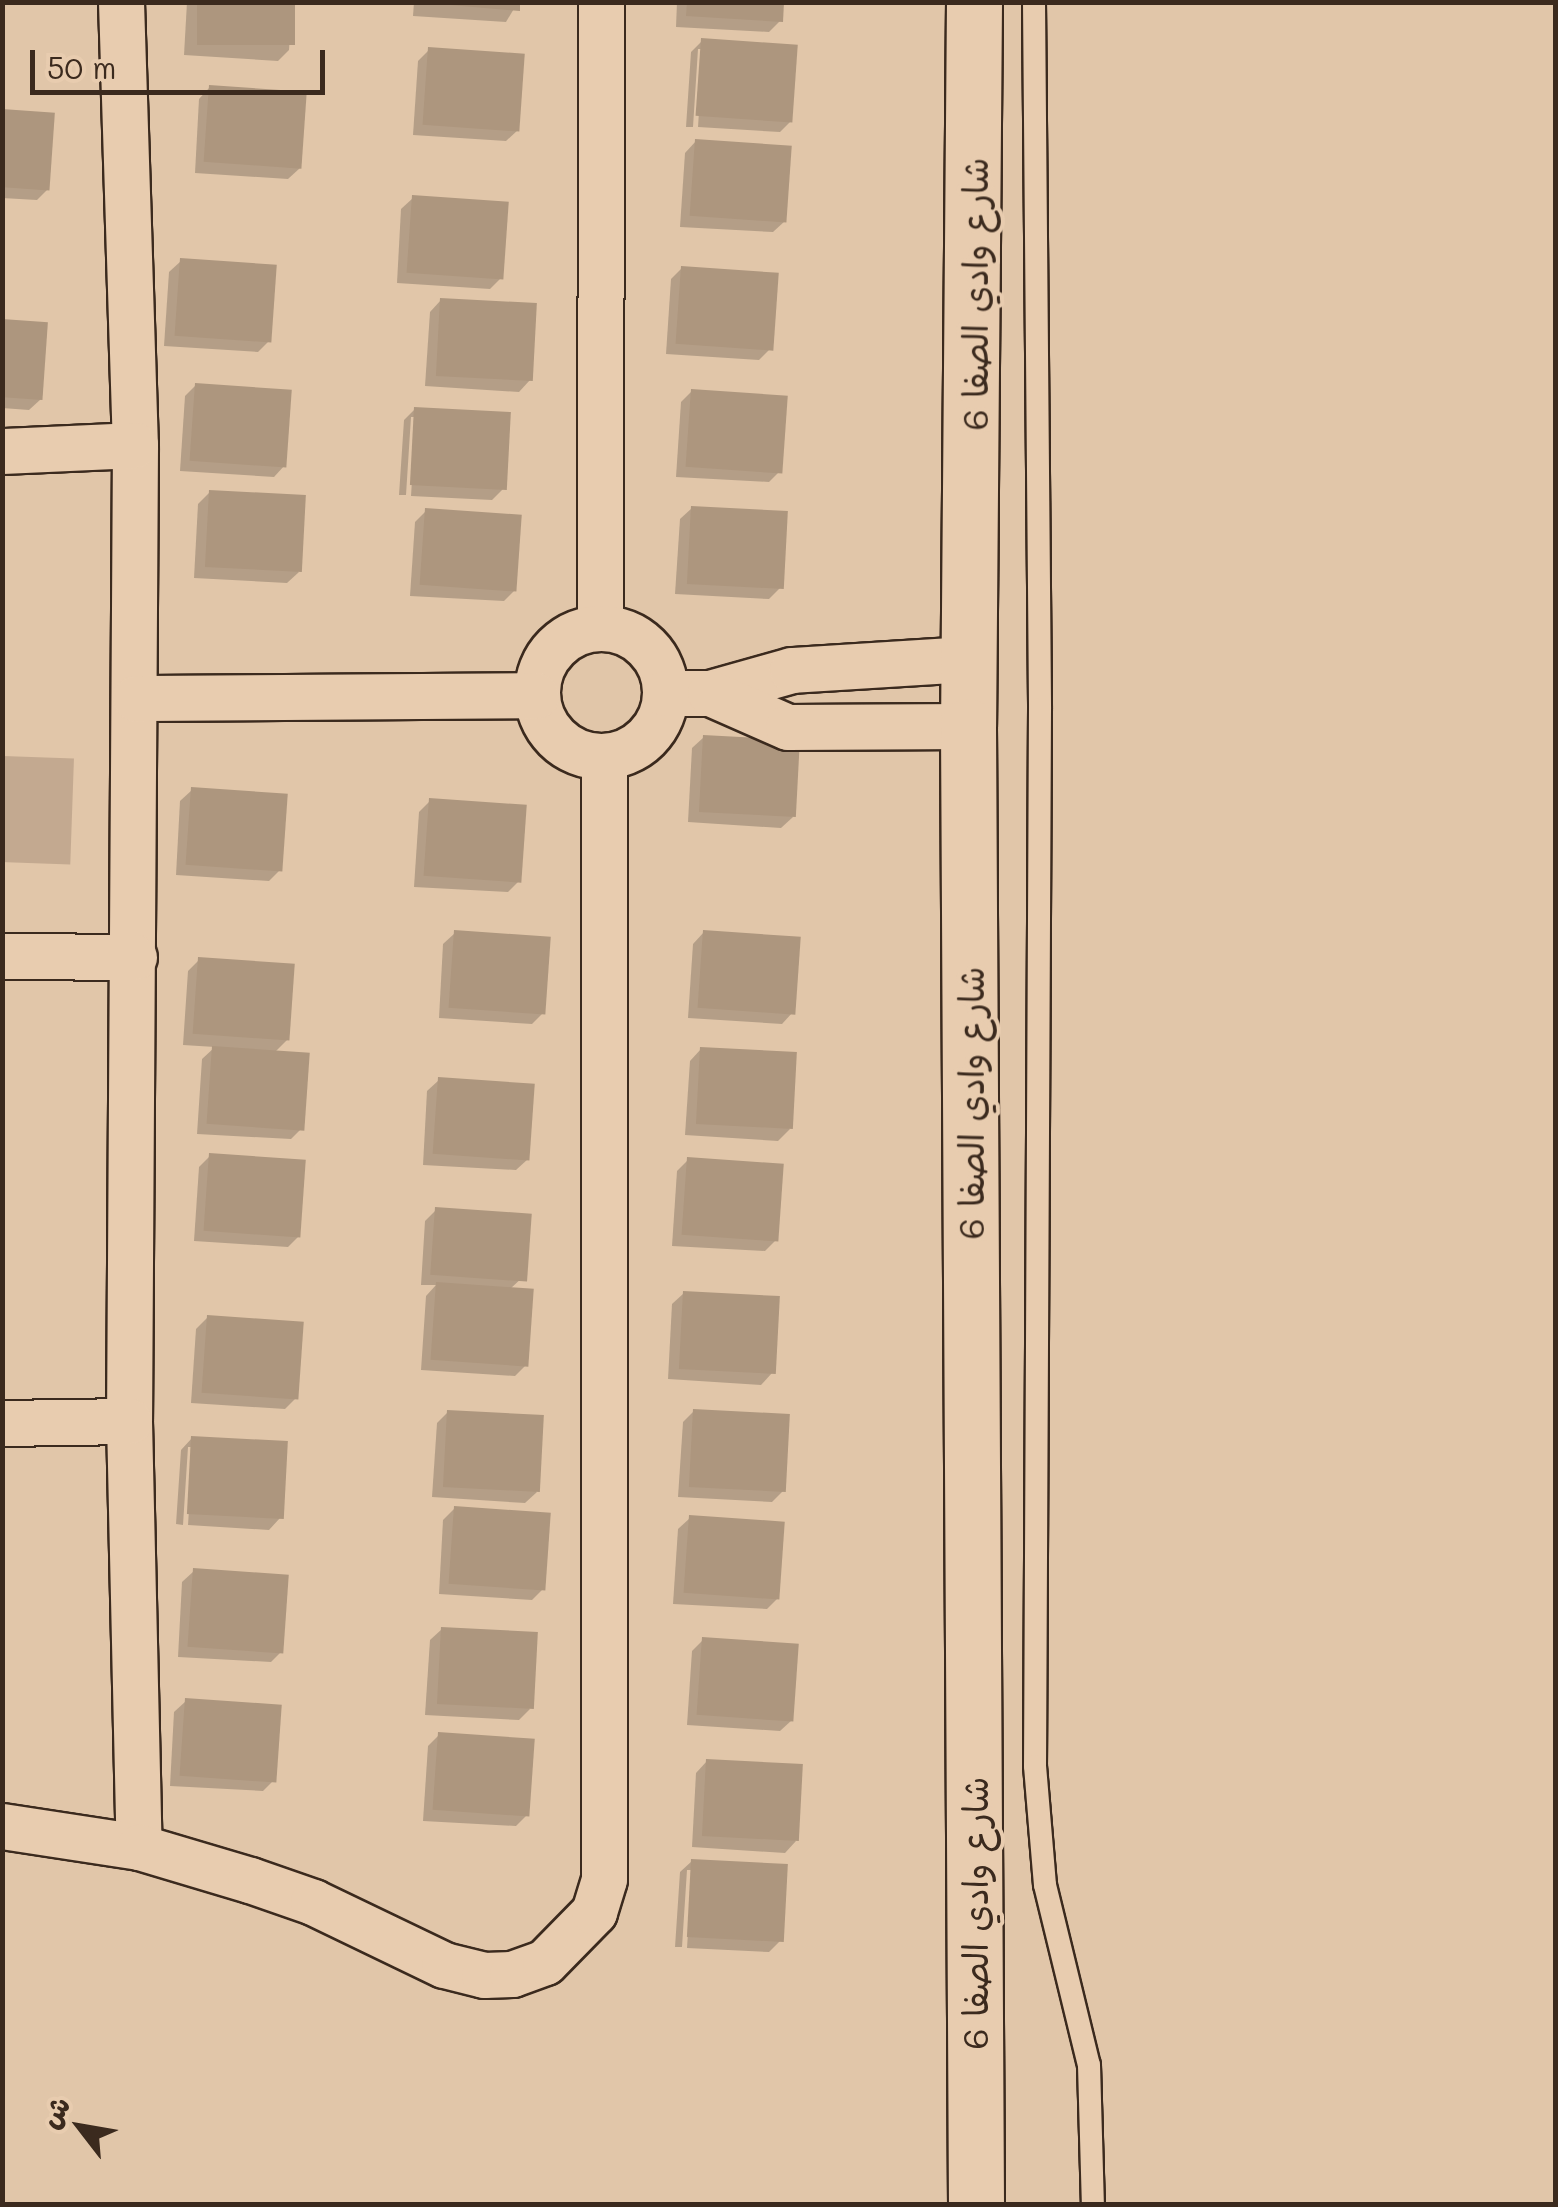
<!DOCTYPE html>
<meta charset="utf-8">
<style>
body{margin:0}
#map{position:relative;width:1558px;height:2207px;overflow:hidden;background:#e1c6a9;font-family:Mali,"Playpen Sans Arabic",sans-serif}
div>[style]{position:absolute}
.green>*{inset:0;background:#c3a990;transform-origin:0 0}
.shadow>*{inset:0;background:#0003}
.building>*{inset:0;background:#ad967e;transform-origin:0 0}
.roads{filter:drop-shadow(2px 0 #3b2a1e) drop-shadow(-2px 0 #3b2a1e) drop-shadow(0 2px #3b2a1e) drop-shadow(0 -2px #3b2a1e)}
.lane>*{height:22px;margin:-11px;padding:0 11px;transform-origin:11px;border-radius:11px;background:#e8ccaf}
.street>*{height:45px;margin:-22.5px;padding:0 22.5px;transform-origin:22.5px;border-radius:22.5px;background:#e8ccaf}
.street>.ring{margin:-22.5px;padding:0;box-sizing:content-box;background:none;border:45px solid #e8ccaf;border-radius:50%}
.secondary>*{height:55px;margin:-27.5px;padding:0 27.5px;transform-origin:27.5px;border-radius:27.5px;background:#e8ccaf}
span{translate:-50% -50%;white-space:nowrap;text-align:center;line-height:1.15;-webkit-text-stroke:8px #e8ccaf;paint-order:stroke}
.street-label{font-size:35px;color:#3b2a1e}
.frame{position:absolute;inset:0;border:5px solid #3b2a1e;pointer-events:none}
.north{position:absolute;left:30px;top:2077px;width:100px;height:100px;-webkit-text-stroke:8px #e8ccaf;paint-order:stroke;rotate:301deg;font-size:28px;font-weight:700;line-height:40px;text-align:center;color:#3b2a1e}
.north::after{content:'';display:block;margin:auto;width:35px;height:45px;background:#3b2a1e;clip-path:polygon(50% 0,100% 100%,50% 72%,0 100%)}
.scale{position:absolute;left:30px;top:50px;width:295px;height:45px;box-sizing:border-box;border:5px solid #3b2a1e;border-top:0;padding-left:12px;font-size:30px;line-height:35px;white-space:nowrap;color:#3b2a1e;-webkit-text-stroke:8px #e8ccaf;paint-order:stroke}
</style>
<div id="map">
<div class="green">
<i style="left:3px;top:756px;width:71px;height:106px;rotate:2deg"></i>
</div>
<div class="shadow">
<i style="clip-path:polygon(187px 2px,292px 2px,289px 50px,278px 61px,184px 55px)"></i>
<i style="clip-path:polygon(414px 2px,518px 2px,506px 22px,413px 16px)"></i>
<i style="clip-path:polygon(677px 2px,782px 2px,780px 21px,769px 32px,676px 27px)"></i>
<i style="clip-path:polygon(702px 41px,791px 121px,780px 132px,698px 127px,703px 49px,698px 49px,693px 127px,686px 127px,691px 52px)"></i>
<i style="clip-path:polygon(429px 50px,518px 130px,506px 141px,413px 135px,418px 61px)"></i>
<i style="clip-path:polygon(210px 87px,300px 168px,288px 179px,195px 173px,199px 99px)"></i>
<i style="clip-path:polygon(2px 112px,48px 189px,37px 200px,2px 198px)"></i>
<i style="clip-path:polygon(696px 141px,785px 221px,773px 232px,680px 227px,685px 153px)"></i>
<i style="clip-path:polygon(413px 198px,501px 278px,490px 289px,397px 283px,401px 209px)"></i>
<i style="clip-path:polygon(181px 261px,269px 341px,258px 352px,164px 346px,169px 272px)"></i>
<i style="clip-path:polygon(682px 268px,771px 348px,759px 360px,666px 354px,671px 279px)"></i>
<i style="clip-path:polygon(441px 300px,530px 380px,519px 392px,425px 386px,430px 312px)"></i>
<i style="clip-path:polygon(2px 322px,41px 399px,29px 410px,2px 408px)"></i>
<i style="clip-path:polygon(196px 385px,285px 465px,274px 477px,180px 471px,185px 396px)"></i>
<i style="clip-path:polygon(692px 391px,780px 471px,769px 482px,676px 477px,681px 402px)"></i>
<i style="clip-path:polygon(415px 409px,503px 489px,492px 500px,411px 496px,416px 417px,411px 417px,406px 495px,399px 495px,404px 420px)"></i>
<i style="clip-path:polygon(210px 492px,299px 572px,287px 583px,194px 578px,198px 504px)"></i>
<i style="clip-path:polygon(692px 508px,780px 588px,769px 599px,675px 594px,680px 519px)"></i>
<i style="clip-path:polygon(426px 511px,515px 590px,504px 601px,410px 596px,415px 522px)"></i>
<i style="clip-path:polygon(704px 737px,793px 817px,781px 828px,688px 822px,692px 748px)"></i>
<i style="clip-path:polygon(192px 790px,280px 870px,269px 881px,176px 875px,180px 801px)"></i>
<i style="clip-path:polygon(430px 801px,519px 881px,508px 892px,414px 887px,419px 812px)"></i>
<i style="clip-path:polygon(704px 932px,793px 1012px,782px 1024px,688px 1018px,693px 944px)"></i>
<i style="clip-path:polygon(455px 933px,543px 1013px,532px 1024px,439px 1018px,443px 944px)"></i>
<i style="clip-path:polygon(199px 960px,288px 1039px,275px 1052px,302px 1128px,291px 1139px,197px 1134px,202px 1059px,215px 1047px,183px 1045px,188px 971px)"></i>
<i style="clip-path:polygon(701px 1049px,790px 1129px,778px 1141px,685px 1135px,690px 1061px)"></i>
<i style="clip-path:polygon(439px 1080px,528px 1159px,516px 1170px,423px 1165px,427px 1091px)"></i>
<i style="clip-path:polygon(210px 1156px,299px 1236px,288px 1247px,194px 1241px,199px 1167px)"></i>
<i style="clip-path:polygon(688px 1160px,776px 1240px,765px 1251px,672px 1246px,677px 1171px)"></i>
<i style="clip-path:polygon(436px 1210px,524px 1276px,510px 1289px,526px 1365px,515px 1376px,421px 1370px,426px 1296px,436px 1285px,421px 1285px,425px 1221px)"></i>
<i style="clip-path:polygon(684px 1293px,772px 1373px,761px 1385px,668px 1379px,672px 1304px)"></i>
<i style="clip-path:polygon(207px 1318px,296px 1398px,285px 1409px,191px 1403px,196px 1329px)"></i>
<i style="clip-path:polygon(694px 1411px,783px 1491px,772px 1502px,678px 1497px,683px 1422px)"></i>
<i style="clip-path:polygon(448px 1412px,537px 1492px,525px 1503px,432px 1497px,437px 1423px)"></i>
<i style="clip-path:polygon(192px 1438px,280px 1518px,269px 1530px,188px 1525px,193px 1447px,188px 1447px,183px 1525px,176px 1524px,181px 1450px)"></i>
<i style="clip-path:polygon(454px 1509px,543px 1589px,532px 1600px,439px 1594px,443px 1520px)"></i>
<i style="clip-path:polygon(690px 1518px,778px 1598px,767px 1609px,673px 1604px,678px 1529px)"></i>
<i style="clip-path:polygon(194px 1571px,282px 1651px,271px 1662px,178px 1657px,182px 1582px)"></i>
<i style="clip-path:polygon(442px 1629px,530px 1709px,519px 1720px,425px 1715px,430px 1640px)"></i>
<i style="clip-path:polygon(703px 1640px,792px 1720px,780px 1731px,687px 1725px,692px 1651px)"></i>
<i style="clip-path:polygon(186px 1701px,274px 1780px,263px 1791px,170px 1786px,174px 1712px)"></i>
<i style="clip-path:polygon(439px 1735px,527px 1815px,516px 1826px,423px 1821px,428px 1746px)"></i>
<i style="clip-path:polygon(707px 1761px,796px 1841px,785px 1853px,692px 1847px,696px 1773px)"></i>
<i style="clip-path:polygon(692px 1861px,780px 1941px,769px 1952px,687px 1948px,692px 1870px,687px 1870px,682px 1947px,675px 1947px,680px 1872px)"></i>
</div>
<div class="building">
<i style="left:197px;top:2px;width:98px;height:43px"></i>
<i style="clip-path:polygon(417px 2px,520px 2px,520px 11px)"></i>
<i style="clip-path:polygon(687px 2px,784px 2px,783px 22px,686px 16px)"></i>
<i style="left:701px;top:38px;width:97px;height:78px;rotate:4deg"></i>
<i style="left:428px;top:47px;width:97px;height:78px;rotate:4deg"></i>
<i style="left:209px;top:85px;width:98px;height:77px;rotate:4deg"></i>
<i style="left:2px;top:109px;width:53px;height:78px;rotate:4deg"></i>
<i style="left:695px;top:139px;width:97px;height:77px;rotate:4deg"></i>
<i style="left:412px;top:195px;width:97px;height:78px;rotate:4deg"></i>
<i style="left:180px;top:258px;width:97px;height:78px;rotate:4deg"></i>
<i style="left:681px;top:266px;width:98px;height:78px;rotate:4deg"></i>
<i style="left:440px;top:298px;width:97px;height:78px;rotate:3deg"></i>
<i style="left:2px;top:319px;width:46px;height:78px;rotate:4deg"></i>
<i style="left:195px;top:383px;width:97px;height:78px;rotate:4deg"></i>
<i style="left:691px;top:389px;width:97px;height:78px;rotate:4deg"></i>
<i style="left:414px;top:407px;width:97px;height:78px;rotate:3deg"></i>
<i style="left:209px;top:490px;width:97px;height:77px;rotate:3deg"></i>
<i style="left:691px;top:506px;width:97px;height:78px;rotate:3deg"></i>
<i style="left:425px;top:508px;width:97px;height:77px;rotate:4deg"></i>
<i style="left:703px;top:735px;width:97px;height:77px;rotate:3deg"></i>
<i style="left:191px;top:787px;width:97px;height:78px;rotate:4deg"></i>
<i style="left:429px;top:798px;width:98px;height:78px;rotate:4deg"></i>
<i style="left:454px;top:930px;width:97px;height:78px;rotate:4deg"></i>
<i style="left:703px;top:930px;width:98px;height:78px;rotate:4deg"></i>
<i style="left:198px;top:957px;width:97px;height:77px;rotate:4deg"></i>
<i style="left:212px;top:1046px;width:98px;height:78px;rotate:4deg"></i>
<i style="left:700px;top:1047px;width:97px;height:77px;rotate:3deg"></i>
<i style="left:438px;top:1077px;width:97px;height:77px;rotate:4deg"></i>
<i style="left:209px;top:1153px;width:97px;height:78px;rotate:4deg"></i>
<i style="left:687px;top:1157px;width:97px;height:78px;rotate:4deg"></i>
<i style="left:435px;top:1207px;width:97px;height:68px;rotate:4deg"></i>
<i style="left:436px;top:1282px;width:98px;height:78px;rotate:4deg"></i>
<i style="left:683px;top:1291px;width:97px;height:78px;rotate:3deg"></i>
<i style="left:207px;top:1315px;width:97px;height:78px;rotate:4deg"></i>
<i style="left:693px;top:1409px;width:97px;height:78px;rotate:3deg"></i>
<i style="left:447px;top:1410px;width:97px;height:77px;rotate:3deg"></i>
<i style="left:191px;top:1436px;width:97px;height:78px;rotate:3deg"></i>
<i style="left:454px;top:1506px;width:97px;height:78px;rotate:4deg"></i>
<i style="left:689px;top:1515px;width:96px;height:78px;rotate:4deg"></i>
<i style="left:193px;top:1568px;width:96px;height:79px;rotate:4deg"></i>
<i style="left:441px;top:1627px;width:97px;height:77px;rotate:3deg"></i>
<i style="left:702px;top:1637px;width:97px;height:78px;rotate:4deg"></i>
<i style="left:185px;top:1698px;width:97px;height:78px;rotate:4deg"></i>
<i style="left:438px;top:1732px;width:97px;height:78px;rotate:4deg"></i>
<i style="left:706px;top:1759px;width:97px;height:77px;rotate:3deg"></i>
<i style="left:691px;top:1859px;width:97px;height:78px;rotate:3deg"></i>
</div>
<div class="roads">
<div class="lane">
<i style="left:1034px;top:2px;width:707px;rotate:89.51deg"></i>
<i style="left:1040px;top:709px;width:1057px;rotate:90.27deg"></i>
<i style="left:1035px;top:1766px;width:119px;rotate:85.2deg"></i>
<i style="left:1045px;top:1885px;width:185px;rotate:76.3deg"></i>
<i style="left:1089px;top:2065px;width:139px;rotate:88.4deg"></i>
</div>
<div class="street">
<i style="left:121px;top:2px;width:443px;rotate:88.2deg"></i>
<i style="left:135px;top:445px;width:976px;rotate:90.35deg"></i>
<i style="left:129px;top:1421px;width:426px;rotate:88.7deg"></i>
<i style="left:2px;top:451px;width:133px;rotate:-2.6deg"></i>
<i style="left:600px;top:628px;width:626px;rotate:-89.91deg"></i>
<i class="ring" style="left:537px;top:628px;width:83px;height:83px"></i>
<i style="left:665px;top:693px;width:45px"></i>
<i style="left:710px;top:693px;width:85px;rotate:-15.7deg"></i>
<i style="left:792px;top:670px;width:177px;rotate:-3.6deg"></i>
<i style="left:710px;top:693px;width:85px;rotate:23.6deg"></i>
<i style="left:788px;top:727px;width:180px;rotate:-0.3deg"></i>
<i style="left:135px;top:698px;width:401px;rotate:-0.4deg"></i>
<i style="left:2px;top:956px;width:132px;rotate:0.4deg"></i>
<i style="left:2px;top:1423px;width:127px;rotate:-0.9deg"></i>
<i style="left:2px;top:1826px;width:139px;rotate:8.7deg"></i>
<i style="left:139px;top:1847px;width:116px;rotate:16.6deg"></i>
<i style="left:250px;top:1880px;width:67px;rotate:19.2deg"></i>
<i style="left:313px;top:1902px;width:145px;rotate:25.7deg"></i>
<i style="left:444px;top:1965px;width:41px;rotate:14deg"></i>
<i style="left:484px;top:1975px;width:28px;rotate:-2deg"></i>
<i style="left:512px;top:1974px;width:35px;rotate:-20deg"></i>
<i style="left:545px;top:1962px;width:70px;rotate:-45.6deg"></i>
<i style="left:594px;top:1912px;width:34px;rotate:-73deg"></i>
<i style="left:604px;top:1879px;width:1123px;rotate:-90deg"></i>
</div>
<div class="secondary">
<i style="left:974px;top:2px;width:724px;rotate:90.47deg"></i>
<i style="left:968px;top:726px;width:1478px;rotate:89.69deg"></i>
</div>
</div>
<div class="street-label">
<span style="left:974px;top:294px;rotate:-90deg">شارع وادي الصفا 6</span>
<span style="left:970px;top:1103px;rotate:-90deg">شارع وادي الصفا 6</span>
<span style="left:974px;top:1913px;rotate:-90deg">شارع وادي الصفا 6</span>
</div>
<div class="frame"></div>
<div class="north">ش</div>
<div class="scale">50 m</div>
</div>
